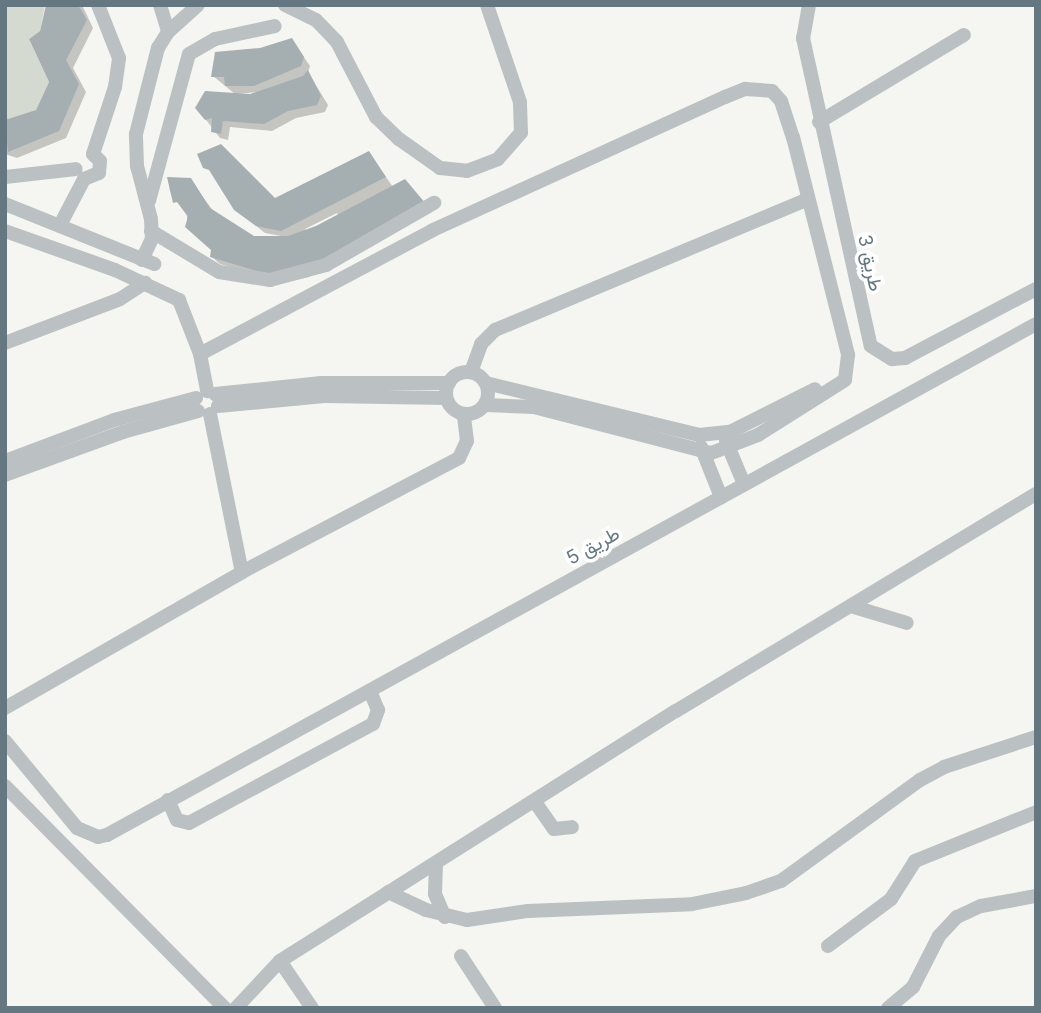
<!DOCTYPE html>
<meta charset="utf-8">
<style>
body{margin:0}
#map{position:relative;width:1041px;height:1013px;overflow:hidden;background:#f5f5f2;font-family:Inter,Vazirmatn,sans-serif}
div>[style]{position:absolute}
.green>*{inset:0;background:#d5dad1}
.shadow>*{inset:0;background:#0003}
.building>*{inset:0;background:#a5afb2}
.minor>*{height:14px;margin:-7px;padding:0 7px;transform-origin:7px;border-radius:7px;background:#bbc1c3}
.minor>.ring{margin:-7px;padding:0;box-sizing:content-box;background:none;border:14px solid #bbc1c3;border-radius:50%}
span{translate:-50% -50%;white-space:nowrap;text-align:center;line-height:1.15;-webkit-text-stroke:7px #fff;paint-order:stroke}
.street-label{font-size:19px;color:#657881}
.frame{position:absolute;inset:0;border:7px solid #657881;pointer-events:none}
</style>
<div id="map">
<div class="green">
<i style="clip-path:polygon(5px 5px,45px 5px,40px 31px,29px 39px,49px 82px,36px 110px,9px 121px,5px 120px)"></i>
</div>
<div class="shadow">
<i style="clip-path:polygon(47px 5px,82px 5px,93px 28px,73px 68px,86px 92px,66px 138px,17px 158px,5px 154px,5px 122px,38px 111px,51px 82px,42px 32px)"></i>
<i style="clip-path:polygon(292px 40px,310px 66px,308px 72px,328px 105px,325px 112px,296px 118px,272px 131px,230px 127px,228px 140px,220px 138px,197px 108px,260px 92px,235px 94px,213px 76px,260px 50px)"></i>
<i style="clip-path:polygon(evenodd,369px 153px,393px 187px,432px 212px,309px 277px,282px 283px,220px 264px,212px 257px,213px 250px,187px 226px,187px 216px,170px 191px,168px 179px,190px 180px,214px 212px,253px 238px,281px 236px,265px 233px,235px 209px,275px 201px,369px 153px,337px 213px,338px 216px,306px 231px,305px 229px,337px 213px)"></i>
</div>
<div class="building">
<i style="clip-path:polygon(46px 5px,78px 5px,87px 20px,66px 60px,79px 84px,59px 131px,8px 152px,5px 120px,36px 110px,49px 82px,29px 39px,40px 31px)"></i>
<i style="clip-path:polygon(292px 38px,304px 57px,301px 66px,254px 86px,225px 86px,224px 77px,211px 77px,215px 52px,260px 48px)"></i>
<i style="clip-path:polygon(308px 70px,321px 96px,317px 105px,288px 111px,264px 124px,223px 121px,221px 134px,211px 132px,212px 118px,205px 120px,195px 108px,205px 91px,250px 94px,303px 76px)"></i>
<i style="clip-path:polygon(221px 144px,275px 198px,369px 151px,386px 177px,281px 231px,256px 226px,234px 210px,209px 170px,203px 168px,197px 154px)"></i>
<i style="clip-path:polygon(167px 177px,191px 178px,210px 208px,254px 236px,288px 236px,316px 226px,405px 179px,426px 204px,302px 270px,273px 276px,210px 257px,211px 250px,185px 227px,188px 216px,177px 202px,173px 203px)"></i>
</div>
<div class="minor">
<i style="left:160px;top:5px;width:28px;rotate:73deg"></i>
<i style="left:285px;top:5px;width:34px;rotate:26deg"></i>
<i style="left:316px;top:20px;width:30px;rotate:46deg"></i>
<i style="left:337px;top:42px;width:85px;rotate:62.5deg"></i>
<i style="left:376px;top:117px;width:32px;rotate:44deg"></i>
<i style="left:399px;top:139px;width:50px;rotate:35.3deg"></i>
<i style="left:440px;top:168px;width:27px;rotate:6deg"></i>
<i style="left:467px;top:171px;width:33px;rotate:-21deg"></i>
<i style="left:498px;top:159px;width:35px;rotate:-49deg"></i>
<i style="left:521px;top:133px;width:31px;rotate:-92deg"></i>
<i style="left:520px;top:102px;width:102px;rotate:-108.8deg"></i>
<i style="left:809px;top:5px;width:34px;rotate:100deg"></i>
<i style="left:803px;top:38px;width:315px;rotate:77.6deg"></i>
<i style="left:871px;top:346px;width:25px;rotate:32deg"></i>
<i style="left:892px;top:359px;width:13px;rotate:-4deg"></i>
<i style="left:905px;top:358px;width:148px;rotate:-27.8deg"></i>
<i style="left:819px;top:122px;width:169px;rotate:-31deg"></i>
<i style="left:93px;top:154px;width:71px;rotate:-71.8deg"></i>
<i style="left:115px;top:87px;width:29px;rotate:-82deg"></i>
<i style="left:119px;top:58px;width:57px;rotate:-111.6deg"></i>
<i style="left:5px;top:177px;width:71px;rotate:-6.4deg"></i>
<i style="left:149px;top:201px;width:152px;rotate:-74.8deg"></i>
<i style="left:189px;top:54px;width:30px;rotate:-30deg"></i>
<i style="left:215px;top:39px;width:61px;rotate:-12.2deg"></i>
<i style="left:5px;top:204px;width:161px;rotate:21.9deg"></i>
<i style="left:60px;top:225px;width:52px;rotate:-62.4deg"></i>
<i style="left:84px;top:179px;width:16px;rotate:-22deg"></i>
<i style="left:99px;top:173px;width:12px;rotate:-85deg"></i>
<i style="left:100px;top:161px;width:10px;rotate:-135deg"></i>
<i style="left:5px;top:231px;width:117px;rotate:19.5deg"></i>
<i style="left:115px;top:270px;width:71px;rotate:25.1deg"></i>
<i style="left:179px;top:300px;width:58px;rotate:68.7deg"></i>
<i style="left:200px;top:354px;width:38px;rotate:79deg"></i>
<i style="left:151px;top:231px;width:79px;rotate:31.1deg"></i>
<i style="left:219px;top:272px;width:52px;rotate:8.9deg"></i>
<i style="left:270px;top:280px;width:58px;rotate:-15deg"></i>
<i style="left:326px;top:265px;width:125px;rotate:-29.9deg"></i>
<i style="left:142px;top:260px;width:23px;rotate:-65deg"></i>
<i style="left:152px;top:239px;width:20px;rotate:-93deg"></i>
<i style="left:151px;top:219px;width:55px;rotate:-104.8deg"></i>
<i style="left:137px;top:166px;width:32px;rotate:-92deg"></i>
<i style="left:136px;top:134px;width:89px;rotate:-75.7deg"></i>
<i style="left:158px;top:48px;width:19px;rotate:-58deg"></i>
<i style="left:168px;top:32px;width:40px;rotate:-42deg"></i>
<i style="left:5px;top:343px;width:123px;rotate:-20.9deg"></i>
<i style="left:120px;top:299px;width:30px;rotate:-33deg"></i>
<i style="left:200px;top:354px;width:264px;rotate:-28deg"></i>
<i style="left:433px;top:230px;width:321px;rotate:-24.5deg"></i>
<i style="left:725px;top:97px;width:22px;rotate:-22deg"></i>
<i style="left:745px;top:89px;width:27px;rotate:4deg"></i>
<i style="left:772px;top:91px;width:13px;rotate:48deg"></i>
<i style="left:781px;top:101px;width:38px;rotate:72deg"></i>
<i style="left:793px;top:137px;width:225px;rotate:75.8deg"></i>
<i style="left:848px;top:355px;width:25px;rotate:97deg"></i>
<i style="left:845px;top:380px;width:103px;rotate:147.7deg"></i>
<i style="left:758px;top:435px;width:50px;rotate:159deg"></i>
<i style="left:711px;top:453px;width:183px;rotate:-165.4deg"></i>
<i style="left:534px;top:407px;width:48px;rotate:-177.6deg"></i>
<i class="ring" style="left:446px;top:372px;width:28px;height:28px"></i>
<i style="left:471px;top:372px;width:30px;rotate:-70deg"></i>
<i style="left:481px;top:344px;width:20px;rotate:-45deg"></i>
<i style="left:495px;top:330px;width:339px;rotate:-22.7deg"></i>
<i style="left:486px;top:383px;width:219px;rotate:13.7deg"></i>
<i style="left:699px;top:435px;width:31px;rotate:-6deg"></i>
<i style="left:730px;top:432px;width:95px;rotate:-26.8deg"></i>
<i style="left:215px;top:394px;width:107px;rotate:-5.9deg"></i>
<i style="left:321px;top:383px;width:128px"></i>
<i style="left:218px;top:406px;width:107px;rotate:-5.3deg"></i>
<i style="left:325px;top:396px;width:121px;rotate:0.9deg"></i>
<i style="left:210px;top:414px;width:161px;rotate:78.6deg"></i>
<i style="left:726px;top:441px;width:47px;rotate:67.3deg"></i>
<i style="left:701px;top:447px;width:54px;rotate:68.2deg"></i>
<i style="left:5px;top:461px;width:116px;rotate:-20.6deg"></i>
<i style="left:114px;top:420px;width:85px;rotate:-15deg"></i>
<i style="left:5px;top:475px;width:126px;rotate:-20deg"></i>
<i style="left:123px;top:432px;width:78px;rotate:-15.6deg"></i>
<i style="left:854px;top:607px;width:55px;rotate:16.8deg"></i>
<i style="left:5px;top:708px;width:273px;rotate:-29.8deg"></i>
<i style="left:242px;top:572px;width:245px;rotate:-27.7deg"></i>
<i style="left:459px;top:458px;width:19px;rotate:-65deg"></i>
<i style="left:467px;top:441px;width:26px;rotate:-97deg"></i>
<i style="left:5px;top:741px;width:113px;rotate:50.4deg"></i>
<i style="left:77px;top:828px;width:23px;rotate:23deg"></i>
<i style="left:98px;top:837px;width:9px;rotate:-13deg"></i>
<i style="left:107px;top:835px;width:1060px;rotate:-28.81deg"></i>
<i style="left:5px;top:786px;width:313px;rotate:45.3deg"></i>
<i style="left:168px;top:800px;width:22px;rotate:66deg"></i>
<i style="left:177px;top:820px;width:12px;rotate:14deg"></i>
<i style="left:189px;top:823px;width:209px;rotate:-28.3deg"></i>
<i style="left:373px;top:724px;width:15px;rotate:-70deg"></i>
<i style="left:378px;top:710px;width:21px;rotate:-113deg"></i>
<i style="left:535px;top:802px;width:33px;rotate:55deg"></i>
<i style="left:554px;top:829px;width:18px;rotate:-6deg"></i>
<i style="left:436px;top:864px;width:30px;rotate:92deg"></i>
<i style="left:435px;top:894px;width:25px;rotate:67deg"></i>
<i style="left:388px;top:892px;width:42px;rotate:25.3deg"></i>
<i style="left:426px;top:910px;width:42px;rotate:13.7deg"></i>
<i style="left:467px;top:920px;width:62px;rotate:-8.4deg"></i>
<i style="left:528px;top:911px;width:164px;rotate:-2.4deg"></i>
<i style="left:692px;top:904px;width:55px;rotate:-11.5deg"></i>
<i style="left:746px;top:893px;width:37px;rotate:-19deg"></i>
<i style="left:781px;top:881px;width:172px;rotate:-36deg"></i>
<i style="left:920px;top:780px;width:27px;rotate:-28deg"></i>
<i style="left:944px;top:767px;width:97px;rotate:-18.1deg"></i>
<i style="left:828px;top:946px;width:79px;rotate:-36.7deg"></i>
<i style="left:891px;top:899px;width:45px;rotate:-57.7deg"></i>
<i style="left:915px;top:861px;width:131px;rotate:-22deg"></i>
<i style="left:461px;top:956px;width:62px;rotate:56.8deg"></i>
<i style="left:280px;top:961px;width:57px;rotate:55.8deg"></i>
<i style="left:236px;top:1008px;width:64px;rotate:-46.9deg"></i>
<i style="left:280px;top:961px;width:468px;rotate:-32.3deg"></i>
<i style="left:676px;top:711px;width:420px;rotate:-31.1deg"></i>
<i style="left:888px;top:1008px;width:33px;rotate:-40deg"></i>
<i style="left:913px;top:987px;width:57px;rotate:-63deg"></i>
<i style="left:939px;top:936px;width:26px;rotate:-47deg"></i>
<i style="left:957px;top:917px;width:26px;rotate:-25deg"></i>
<i style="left:981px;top:906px;width:56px;rotate:-10.3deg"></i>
</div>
<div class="street-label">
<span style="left:870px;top:263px;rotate:78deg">طريق 3</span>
<span style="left:593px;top:546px;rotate:-29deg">طريق 5</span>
</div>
<div class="frame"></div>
</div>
